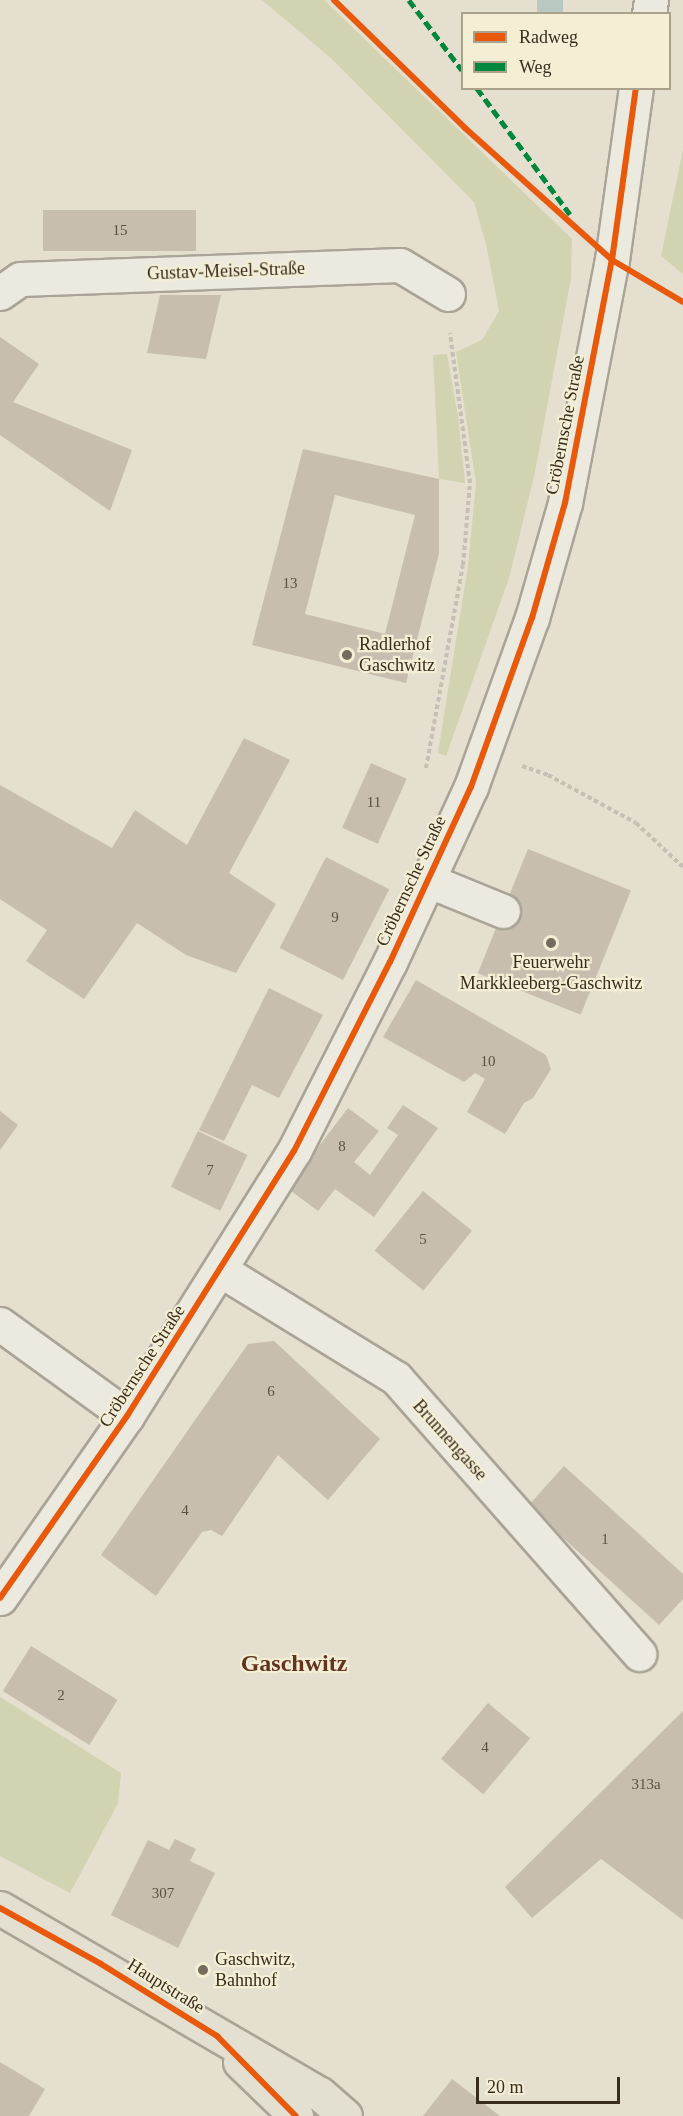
<!DOCTYPE html>
<meta charset="utf-8">
<style>
body{margin:0}
#map{position:relative;width:683px;height:2116px;overflow:hidden;background:#e4dfce;font-family:"Times New Roman",serif}
div>[style]{position:absolute}
.green>*{inset:0;background:#d1d3b1}
.water>*{inset:0;background:#b9c9c1;transform-origin:0 0}
.pier>*{inset:0;background:#e4dfce}
.building>*{inset:0;background:#c7beaf;transform-origin:0 0}
.path>*{height:4px;margin-top:-2px;transform-origin:0;background:repeating-linear-gradient(90deg,#c5c0b6 0 4.5px,transparent 0 7.5px)}
.roads{filter:drop-shadow(2px 0 #a9a497) drop-shadow(-2px 0 #a9a497) drop-shadow(0 2px #a9a497) drop-shadow(0 -2px #a9a497)}
.minor>*{height:33px;margin:-16.5px;padding:0 16.5px;transform-origin:16.5px;border-radius:16.5px;background:#ece9df}
.major>*{height:33px;margin:-16.5px;padding:0 16.5px;transform-origin:16.5px;border-radius:16.5px;background:#e3e0d1}
.quiet>*{height:4.5px;margin-top:-2.25px;transform-origin:0;background:repeating-linear-gradient(90deg,#00873e 0 9px,transparent 0 13.5px)}
.cycleway>*{height:6px;margin:-3px;padding:0 3px;transform-origin:3px;border-radius:3px;background:#e8590c}
.dots>*{width:16px;height:16px;translate:-50% -50%;box-sizing:border-box;border:3px solid #f4eed5;border-radius:50%}
span{translate:-50% -50%;white-space:nowrap;text-align:center;line-height:1.15;-webkit-text-stroke:4.5px #f4eed5;paint-order:stroke}
.number-label{font-size:15px;color:#5c5143}
.number-label span{-webkit-text-stroke-width:0}
.street-label{font-size:18px;color:#382d1f}
.poi-label{font-size:18px;color:#382d1f}
.left{translate:0 -50%;text-align:left}
.district-label{font-size:24px;color:#633420;font-weight:700}
.legend{position:absolute;left:461px;top:12px;width:210px;height:78px;box-sizing:border-box;background:#f4eed5;border:2px solid #a9a18c;margin:0;padding:8px 10px;list-style:none;font-size:18px;color:#382d1f}
.legend li{display:flex;align-items:center;gap:12px;height:30px}
.legend b{width:30px;border:2px solid #a9a18c}
.scale{position:absolute;left:476px;top:2077px;width:144px;height:27px;box-sizing:border-box;border:3px solid #382d1f;border-top:0;padding-left:8px;font-size:18px;line-height:21px;white-space:nowrap;color:#382d1f;-webkit-text-stroke:4px #f4eed5;paint-order:stroke}
</style>
<div id="map">
<div class="green">
<i style="clip-path:polygon(262px 0,324px 0,572px 239px,571px 278px,534px 477px,509px 578px,446px 756px,438px 753px,468px 566px,476px 483px,456px 352px,482px 340px,499px 311px,486px 244px,474px 202px,332px 59px)"></i>
<i style="clip-path:polygon(683px 150px,683px 274px,661px 256px)"></i>
<i style="clip-path:polygon(447px 354px,458px 417px,465px 483px,439px 479px,433px 355px)"></i>
<i style="clip-path:polygon(0 1697px,121px 1773px,118px 1803px,70px 1893px,0 1856px)"></i>
</div>
<div class="water">
<i style="left:537px;top:0;width:26px;height:13px"></i>
</div>
<div class="pier">
<i style="clip-path:polygon(615px 0,683px 0,678px 49px,670px 43px,670px 14px,628px 14px,615px 4px)"></i>
</div>
<div class="building">
<i style="left:196px;top:210px;width:41px;height:153px;rotate:90deg"></i>
<i style="clip-path:polygon(160px 295px,221px 295px,206px 359px,147px 353px)"></i>
<i style="clip-path:polygon(0 337px,39px 364px,13px 402px,132px 450px,110px 511px,0 435px)"></i>
<i style="clip-path:polygon(evenodd,303px 449px,439px 479px,439px 553px,406px 683px,252px 645px,303px 449px,335px 495px,415px 515px,385px 634px,305px 614px,335px 495px)"></i>
<i style="clip-path:polygon(244px 738px,290px 760px,229px 873px,276px 904px,236px 973px,186px 955px,137px 923px,84px 999px,26px 961px,47px 930px,0 899px,0 785px,112px 848px,135px 810px,187px 845px)"></i>
<i style="left:371px;top:763px;width:39px;height:71px;rotate:24deg"></i>
<i style="left:528px;top:849px;width:111px;height:134px;rotate:22deg"></i>
<i style="left:326px;top:857px;width:71px;height:102px;rotate:27deg"></i>
<i style="clip-path:polygon(416px 980px,546px 1055px,551px 1069px,533px 1098px,524px 1103px,505px 1134px,467px 1112px,485px 1079px,475px 1073px,464px 1082px,383px 1037px)"></i>
<i style="clip-path:polygon(269px 988px,323px 1015px,279px 1098px,252px 1085px,224px 1141px,199px 1130px)"></i>
<i style="clip-path:polygon(403px 1105px,438px 1128px,374px 1217px,335px 1189px,318px 1211px,287px 1188px,348px 1108px,379px 1131px,354px 1162px,370px 1175px,398px 1135px,387px 1128px)"></i>
<i style="clip-path:polygon(0 1111px,18px 1125px,0 1150px)"></i>
<i style="left:198px;top:1131px;width:55px;height:62px;rotate:26deg"></i>
<i style="left:423px;top:1191px;width:63px;height:77px;rotate:39deg"></i>
<i style="clip-path:polygon(274px 1341px,380px 1439px,328px 1500px,278px 1455px,222px 1536px,211px 1530px,202px 1532px,156px 1596px,101px 1555px,248px 1344px)"></i>
<i style="clip-path:polygon(564px 1466px,683px 1574px,683px 1599px,659px 1625px,528px 1506px)"></i>
<i style="left:31px;top:1646px;width:102px;height:53px;rotate:32deg"></i>
<i style="left:488px;top:1703px;width:55px;height:73px;rotate:40deg"></i>
<i style="clip-path:polygon(683px 1711px,683px 1920px,601px 1859px,532px 1918px,505px 1887px)"></i>
<i style="clip-path:polygon(175px 1839px,196px 1849px,190px 1861px,215px 1873px,178px 1948px,111px 1915px,148px 1840px,169px 1850px)"></i>
<i style="clip-path:polygon(0 2062px,45px 2089px,29px 2116px,0 2116px)"></i>
<i style="clip-path:polygon(452px 2079px,500px 2116px,423px 2116px)"></i>
</div>
<div class="path">
<i style="left:522px;top:766px;width:28px;rotate:19deg"></i>
<i style="left:548px;top:775px;width:100px;rotate:28.6deg"></i>
<i style="left:636px;top:823px;width:64px;rotate:43.1deg"></i>
<i style="left:426px;top:768px;width:206px;rotate:-79.7deg"></i>
<i style="left:463px;top:565px;width:82px;rotate:-85.1deg"></i>
<i style="left:470px;top:483px;width:151px;rotate:-97.6deg"></i>
</div>
<div class="roads">
<div class="minor">
<i style="left:649px;top:14px;width:14px;rotate:-82deg"></i>
<i style="left:0;top:293px;width:24px;rotate:-35deg"></i>
<i style="left:20px;top:279px;width:380px;rotate:-2.1deg"></i>
<i style="left:400px;top:265px;width:56px;rotate:31.1deg"></i>
<i style="left:427px;top:880px;width:82px;rotate:22.2deg"></i>
<i style="left:222px;top:1271px;width:204px;rotate:31.6deg"></i>
<i style="left:396px;top:1378px;width:368px;rotate:48.6deg"></i>
<i style="left:0;top:1324px;width:157px;rotate:35.9deg"></i>
<i style="left:0;top:1598px;width:222px;rotate:-55.1deg"></i>
<i style="left:127px;top:1416px;width:313px;rotate:-57.8deg"></i>
<i style="left:294px;top:1151px;width:212px;rotate:-63.1deg"></i>
<i style="left:390px;top:962px;width:193px;rotate:-65.2deg"></i>
<i style="left:471px;top:787px;width:180px;rotate:-70.2deg"></i>
<i style="left:532px;top:618px;width:120px;rotate:-74deg"></i>
<i style="left:565px;top:503px;width:248px;rotate:-79.1deg"></i>
<i style="left:612px;top:260px;width:174px;rotate:-82.1deg"></i>
</div>
<div class="major">
<i style="left:0;top:1908px;width:370px;rotate:30.2deg"></i>
<i style="left:320px;top:2094px;width:33px;rotate:41deg"></i>
<i style="left:240px;top:2062px;width:78px;rotate:44deg"></i>
</div>
</div>
<div class="quiet">
<i style="left:409px;top:0;width:88px;rotate:52.9deg"></i>
<i style="left:477px;top:88px;width:157px;rotate:53.6deg"></i>
</div>
<div class="cycleway">
<i style="left:334px;top:0;width:183px;rotate:44.3deg"></i>
<i style="left:465px;top:128px;width:198px;rotate:41.9deg"></i>
<i style="left:612px;top:260px;width:82px;rotate:30.6deg"></i>
<i style="left:0;top:1598px;width:222px;rotate:-55.1deg"></i>
<i style="left:127px;top:1416px;width:313px;rotate:-57.8deg"></i>
<i style="left:294px;top:1151px;width:212px;rotate:-63.1deg"></i>
<i style="left:390px;top:962px;width:193px;rotate:-65.2deg"></i>
<i style="left:471px;top:787px;width:180px;rotate:-70.2deg"></i>
<i style="left:532px;top:618px;width:120px;rotate:-74deg"></i>
<i style="left:565px;top:503px;width:248px;rotate:-79.1deg"></i>
<i style="left:612px;top:260px;width:174px;rotate:-82.1deg"></i>
<i style="left:0;top:1908px;width:115px;rotate:29deg"></i>
<i style="left:101px;top:1964px;width:137px;rotate:31.8deg"></i>
<i style="left:217px;top:2036px;width:112px;rotate:45.4deg"></i>
</div>
<div class="dots">
<i style="left:347px;top:655px;background:#746b5c"></i>
<i style="left:551px;top:943px;background:#746b5c"></i>
<i style="left:203px;top:1970px;background:#746b5c"></i>
</div>
<div class="number-label">
<span style="left:120px;top:231px">15</span>
<span style="left:290px;top:584px">13</span>
<span style="left:374px;top:803px">11</span>
<span style="left:335px;top:918px">9</span>
<span style="left:488px;top:1062px">10</span>
<span style="left:342px;top:1147px">8</span>
<span style="left:210px;top:1171px">7</span>
<span style="left:423px;top:1240px">5</span>
<span style="left:271px;top:1392px">6</span>
<span style="left:185px;top:1511px">4</span>
<span style="left:605px;top:1540px">1</span>
<span style="left:61px;top:1696px">2</span>
<span style="left:485px;top:1748px">4</span>
<span style="left:646px;top:1785px">313a</span>
<span style="left:163px;top:1894px">307</span>
</div>
<div class="street-label">
<span style="left:226px;top:271px;rotate:-2deg">Gustav-Meisel-Straße</span>
<span style="left:565px;top:425px;rotate:-79deg">Cröbernsche Straße</span>
<span style="left:411px;top:881px;rotate:-65deg">Cröbernsche Straße</span>
<span style="left:142px;top:1366px;rotate:-57deg">Cröbernsche Straße</span>
<span style="left:450px;top:1440px;rotate:48deg">Brunnengasse</span>
<span style="left:166px;top:1986px;rotate:32deg">Hauptstraße</span>
</div>
<div class="poi-label">
<span class="left" style="left:359px;top:655px">Radlerhof<br>Gaschwitz</span>
<span style="left:551px;top:973px">Feuerwehr<br>Markkleeberg-Gaschwitz</span>
<span class="left" style="left:215px;top:1970px">Gaschwitz,<br>Bahnhof</span>
</div>
<div class="district-label">
<span style="left:294px;top:1664px">Gaschwitz</span>
</div>
<ul class="legend">
<li><b style="height:8px;background:#e8590c"></b>Radweg</li>
<li><b style="height:8px;background:#00873e"></b>Weg</li>
</ul>
<div class="scale">20 m</div>
</div>
